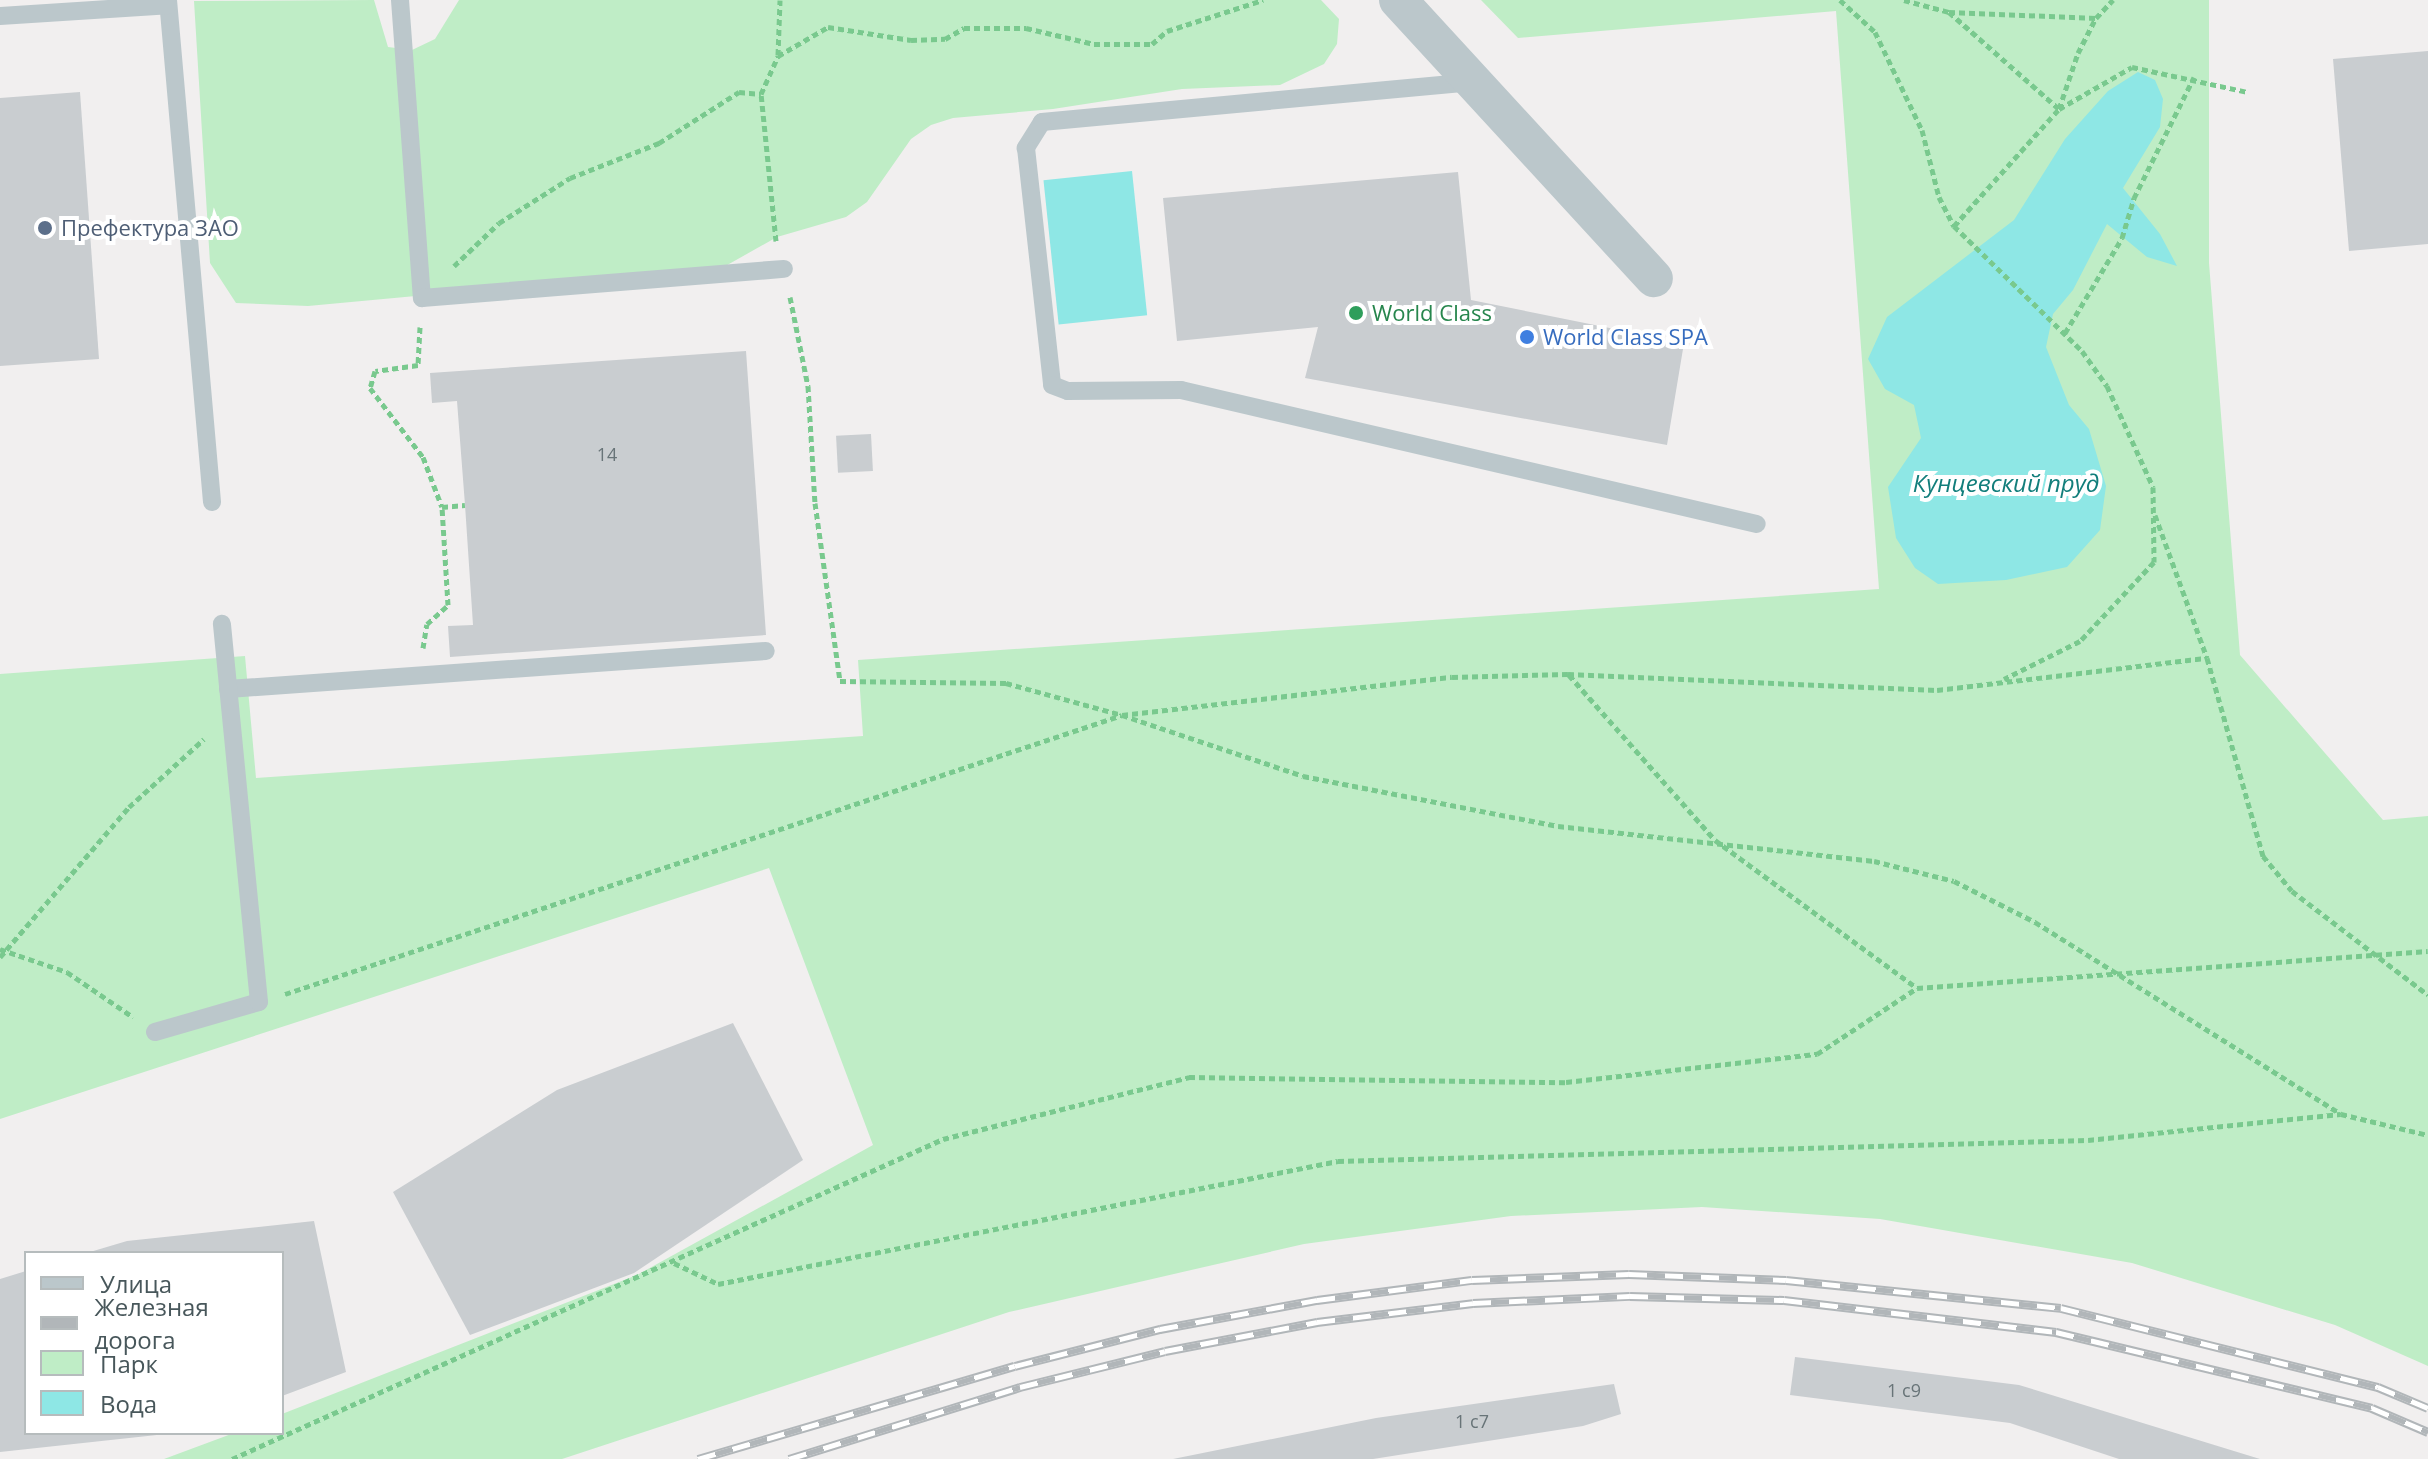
<!DOCTYPE html>
<meta charset="utf-8">
<style>
body{margin:0}
#map{position:relative;width:2428px;height:1459px;overflow:hidden;background:#f1efef;font-family:"Open Sans",sans-serif}
div>[style]{position:absolute}
.green>*{inset:0;background:#bfedc6}
.water>*{inset:0;background:#8ee7e5;transform-origin:0 0}
.building>*{inset:0;background:#c9cdd0;transform-origin:0 0}
.path>*{height:5px;margin-top:-2.5px;transform-origin:0;background:repeating-linear-gradient(90deg,#79c98e 0 6px,transparent 0 10px)}
.service>*{height:18px;margin:-9px;padding:0 9px;transform-origin:9px;border-radius:9px;background:#bbc7cb}
.minor>*{height:38px;margin:-19px;padding:0 19px;transform-origin:19px;border-radius:19px;background:#bbc7cb}
.rail>*{height:9px;margin-top:-4.5px;transform-origin:0;background:repeating-linear-gradient(90deg,#fff 0 18px,#b1b6b9 0 36px);box-sizing:border-box;border-block:2px solid #b1b6b9}
.dots>*{width:22px;height:22px;translate:-50% -50%;box-sizing:border-box;border:4px solid #fff;border-radius:50%}
span{translate:-50% -50%;white-space:nowrap;text-align:center;line-height:1.15;-webkit-text-stroke:8px #fff;paint-order:stroke}
.number-label{font-size:18px;color:#687478}
.number-label span{-webkit-text-stroke-width:0}
.service-label{font-size:22px;color:#4e5e75}
.left{translate:0 -50%;text-align:left}
.leisure-label{font-size:22px;color:#27864d}
.shop-label{font-size:22px;color:#366cbe}
.water-label{font-size:24px;color:#127e7b;font-style:italic}
.legend{position:absolute;left:24px;top:1251px;width:260px;height:184px;box-sizing:border-box;background:#fff;border:2px solid #b6bcbd;margin:0;padding:10px 14px;list-style:none;font-size:24px;color:#48575b}
.legend li{display:flex;align-items:center;gap:16px;height:40px}
.legend b{width:40px;border:2px solid #b6bcbd}
</style>
<div id="map">
<div class="green">
<i style="clip-path:polygon(374px 0,388px 47px,412px 50px,435px 39px,459px 0,1321px 0,1339px 19px,1337px 44px,1324px 64px,1280px 85px,1182px 89px,1053px 109px,953px 118px,931px 125px,911px 139px,867px 202px,846px 217px,777px 237px,713px 273px,640px 275px,308px 306px,236px 303px,210px 263px,194px 1px)"></i>
<i style="clip-path:polygon(1481px 0,2209px 0,2209px 263px,2240px 655px,2383px 820px,2428px 816px,2428px 1366px,2335px 1325px,2132px 1263px,1880px 1219px,1702px 1207px,1511px 1216px,1304px 1244px,1009px 1312px,562px 1459px,164px 1459px,234px 1433px,282px 1433px,282px 1414px,637px 1275px,873px 1145px,769px 868px,0 1119px,0 674px,245px 656px,256px 778px,863px 736px,858px 660px,1879px 589px,1836px 11px,1518px 38px)"></i>
</div>
<div class="water">
<i style="clip-path:polygon(2138px 72px,2155px 80px,2163px 99px,2160px 127px,2123px 188px,2160px 234px,2177px 266px,2147px 257px,2107px 224px,2073px 290px,2053px 314px,2046px 347px,2069px 405px,2089px 429px,2106px 486px,2100px 530px,2067px 567px,2006px 580px,1938px 584px,1915px 568px,1896px 538px,1888px 487px,1921px 438px,1914px 405px,1885px 389px,1868px 359px,1887px 317px,2014px 220px,2065px 139px,2108px 91px)"></i>
<i style="left:1132px;top:171px;width:145px;height:89px;rotate:84deg"></i>
</div>
<div class="building">
<i style="clip-path:polygon(2428px 51px,2428px 244px,2349px 251px,2333px 59px)"></i>
<i style="clip-path:polygon(80px 92px,99px 359px,0 366px,0 98px)"></i>
<i style="clip-path:polygon(1458px 172px,1471px 300px,1684px 343px,1667px 445px,1305px 378px,1318px 327px,1177px 341px,1163px 198px)"></i>
<i style="clip-path:polygon(746px 351px,766px 635px,450px 657px,448px 626px,473px 625px,465px 505px,457px 401px,432px 403px,430px 373px)"></i>
<i style="left:871px;top:434px;width:37px;height:35px;rotate:87deg"></i>
<i style="clip-path:polygon(733px 1023px,803px 1160px,634px 1273px,470px 1335px,393px 1192px,557px 1090px)"></i>
<i style="clip-path:polygon(314px 1221px,346px 1372px,282px 1396px,282px 1253px,90px 1252px,127px 1241px)"></i>
<i style="clip-path:polygon(26px 1271px,26px 1433px,166px 1434px,0 1452px,0 1279px)"></i>
<i style="clip-path:polygon(1795px 1357px,2019px 1385px,2260px 1459px,2119px 1459px,2010px 1423px,1790px 1395px)"></i>
<i style="clip-path:polygon(1614px 1384px,1621px 1414px,1583px 1426px,1373px 1459px,1173px 1459px,1376px 1418px)"></i>
</div>
<div class="path">
<i style="left:1840px;top:0;width:47px;rotate:42.4deg"></i>
<i style="left:1875px;top:32px;width:109px;rotate:64.4deg"></i>
<i style="left:1922px;top:130px;width:69px;rotate:75.8deg"></i>
<i style="left:1939px;top:197px;width:33px;rotate:63deg"></i>
<i style="left:1954px;top:226px;width:179px;rotate:44.3deg"></i>
<i style="left:2082px;top:351px;width:43px;rotate:54.5deg"></i>
<i style="left:2107px;top:386px;width:111px;rotate:65.5deg"></i>
<i style="left:2153px;top:487px;width:75px;rotate:89.2deg"></i>
<i style="left:2154px;top:562px;width:108px;rotate:133.1deg"></i>
<i style="left:2080px;top:641px;width:85px;rotate:153.4deg"></i>
<i style="left:1904px;top:0;width:47px;rotate:14.9deg"></i>
<i style="left:1949px;top:12px;width:147px;rotate:2.3deg"></i>
<i style="left:1949px;top:12px;width:147px;rotate:41.4deg"></i>
<i style="left:2059px;top:109px;width:84px;rotate:-29.9deg"></i>
<i style="left:2132px;top:67px;width:119px;rotate:12.2deg"></i>
<i style="left:778px;top:55px;width:55px;rotate:-87.9deg"></i>
<i style="left:1954px;top:226px;width:157px;rotate:-48.1deg"></i>
<i style="left:2059px;top:109px;width:59px;rotate:-71.3deg"></i>
<i style="left:2078px;top:53px;width:39px;rotate:-63deg"></i>
<i style="left:2096px;top:18px;width:25px;rotate:-47deg"></i>
<i style="left:776px;top:241px;width:148px;rotate:-95.8deg"></i>
<i style="left:761px;top:94px;width:42px;rotate:-65.9deg"></i>
<i style="left:778px;top:56px;width:58px;rotate:-30.1deg"></i>
<i style="left:828px;top:27px;width:84px;rotate:8.9deg"></i>
<i style="left:911px;top:40px;width:34px;rotate:-2deg"></i>
<i style="left:945px;top:39px;width:22px;rotate:-30deg"></i>
<i style="left:964px;top:28px;width:62px"></i>
<i style="left:1026px;top:28px;width:70px;rotate:13.2deg"></i>
<i style="left:1094px;top:44px;width:58px"></i>
<i style="left:1152px;top:44px;width:20px;rotate:-41deg"></i>
<i style="left:1167px;top:31px;width:101px;rotate:-17.9deg"></i>
<i style="left:454px;top:266px;width:62px;rotate:-43.7deg"></i>
<i style="left:499px;top:223px;width:84px;rotate:-32.4deg"></i>
<i style="left:570px;top:178px;width:96px;rotate:-21.5deg"></i>
<i style="left:659px;top:143px;width:95px;rotate:-32.5deg"></i>
<i style="left:739px;top:92px;width:22px;rotate:5deg"></i>
<i style="left:790px;top:297px;width:91px;rotate:78.6deg"></i>
<i style="left:808px;top:386px;width:117px;rotate:86.6deg"></i>
<i style="left:815px;top:503px;width:180px;rotate:82deg"></i>
<i style="left:840px;top:681px;width:166px;rotate:0.7deg"></i>
<i style="left:1006px;top:683px;width:120px;rotate:15.4deg"></i>
<i style="left:1122px;top:715px;width:191px;rotate:18.6deg"></i>
<i style="left:1303px;top:776px;width:260px;rotate:11.1deg"></i>
<i style="left:1558px;top:826px;width:318px;rotate:6.3deg"></i>
<i style="left:1874px;top:861px;width:82px;rotate:14deg"></i>
<i style="left:1954px;top:881px;width:91px;rotate:26.8deg"></i>
<i style="left:2035px;top:922px;width:361px;rotate:32.1deg"></i>
<i style="left:2341px;top:1114px;width:89px;rotate:13.6deg"></i>
<i style="left:420px;top:327px;width:38px;rotate:93deg"></i>
<i style="left:418px;top:365px;width:43px;rotate:172.1deg"></i>
<i style="left:375px;top:371px;width:18px;rotate:106deg"></i>
<i style="left:370px;top:388px;width:87px;rotate:52.5deg"></i>
<i style="left:423px;top:457px;width:53px;rotate:69.2deg"></i>
<i style="left:442px;top:507px;width:23px;rotate:-5deg"></i>
<i style="left:2065px;top:333px;width:111px;rotate:-59deg"></i>
<i style="left:2122px;top:238px;width:42px;rotate:-73.3deg"></i>
<i style="left:2134px;top:198px;width:135px;rotate:-63.6deg"></i>
<i style="left:2155px;top:515px;width:152px;rotate:70deg"></i>
<i style="left:2207px;top:658px;width:206px;rotate:74.2deg"></i>
<i style="left:2263px;top:856px;width:45px;rotate:50.4deg"></i>
<i style="left:2292px;top:891px;width:171px;rotate:37.4deg"></i>
<i style="left:423px;top:648px;width:24px;rotate:-81deg"></i>
<i style="left:427px;top:624px;width:28px;rotate:-42deg"></i>
<i style="left:448px;top:605px;width:98px;rotate:-93.5deg"></i>
<i style="left:1569px;top:675px;width:220px;rotate:48.5deg"></i>
<i style="left:1715px;top:840px;width:250px;rotate:36.2deg"></i>
<i style="left:0;top:949px;width:71px;rotate:18.9deg"></i>
<i style="left:67px;top:972px;width:80px;rotate:34.3deg"></i>
<i style="left:0;top:957px;width:198px;rotate:-49.3deg"></i>
<i style="left:129px;top:807px;width:101px;rotate:-42.2deg"></i>
<i style="left:285px;top:994px;width:882px;rotate:-18.43deg"></i>
<i style="left:1122px;top:715px;width:332px;rotate:-6.6deg"></i>
<i style="left:1452px;top:677px;width:116px;rotate:-1.5deg"></i>
<i style="left:1568px;top:674px;width:369px;rotate:2.5deg"></i>
<i style="left:1937px;top:690px;width:272px;rotate:-6.8deg"></i>
<i style="left:674px;top:1263px;width:49px;rotate:25.5deg"></i>
<i style="left:718px;top:1284px;width:632px;rotate:-11.22deg"></i>
<i style="left:1338px;top:1161px;width:750px;rotate:-1.6deg"></i>
<i style="left:2088px;top:1140px;width:254px;rotate:-5.9deg"></i>
<i style="left:232px;top:1459px;width:780px;rotate:-24.23deg"></i>
<i style="left:943px;top:1139px;width:254px;rotate:-14.1deg"></i>
<i style="left:1189px;top:1077px;width:377px;rotate:0.8deg"></i>
<i style="left:1566px;top:1082px;width:253px;rotate:-6.4deg"></i>
<i style="left:1817px;top:1054px;width:120px;rotate:-33.4deg"></i>
<i style="left:1917px;top:988px;width:512px;rotate:-4.14deg"></i>
</div>
<div class="service">
<i style="left:168px;top:0;width:504px;rotate:84.99deg"></i>
<i style="left:400px;top:0;width:299px;rotate:85.8deg"></i>
<i style="left:422px;top:298px;width:363px;rotate:-4.6deg"></i>
<i style="left:0;top:16px;width:168px;rotate:-3.7deg"></i>
<i style="left:1473px;top:82px;width:433px;rotate:174.7deg"></i>
<i style="left:1042px;top:122px;width:31px;rotate:122deg"></i>
<i style="left:1026px;top:148px;width:238px;rotate:83.7deg"></i>
<i style="left:1052px;top:385px;width:17px;rotate:21deg"></i>
<i style="left:1068px;top:391px;width:113px;rotate:-0.5deg"></i>
<i style="left:1181px;top:390px;width:591px;rotate:13.1deg"></i>
<i style="left:228px;top:689px;width:539px;rotate:-4.04deg"></i>
<i style="left:155px;top:1032px;width:108px;rotate:-16.1deg"></i>
<i style="left:259px;top:1002px;width:380px;rotate:-95.6deg"></i>
</div>
<div class="minor">
<i style="left:1398px;top:0;width:378px;rotate:47.4deg"></i>
</div>
<div class="rail">
<i style="left:698px;top:1459px;width:330px;rotate:-16.4deg"></i>
<i style="left:1015px;top:1366px;width:150px;rotate:-14.3deg"></i>
<i style="left:1160px;top:1329px;width:160px;rotate:-10.5deg"></i>
<i style="left:1317px;top:1300px;width:156px;rotate:-7.4deg"></i>
<i style="left:1472px;top:1280px;width:157px;rotate:-2.2deg"></i>
<i style="left:1629px;top:1274px;width:157px;rotate:2.2deg"></i>
<i style="left:1786px;top:1280px;width:276px;rotate:5.8deg"></i>
<i style="left:2061px;top:1308px;width:327px;rotate:14deg"></i>
<i style="left:2378px;top:1387px;width:54px;rotate:22.8deg"></i>
<i style="left:789px;top:1459px;width:242px;rotate:-17.3deg"></i>
<i style="left:1020px;top:1387px;width:149px;rotate:-13.9deg"></i>
<i style="left:1165px;top:1351px;width:155px;rotate:-10.8deg"></i>
<i style="left:1317px;top:1322px;width:157px;rotate:-6.9deg"></i>
<i style="left:1473px;top:1303px;width:157px;rotate:-2.6deg"></i>
<i style="left:1630px;top:1296px;width:154px;rotate:1.5deg"></i>
<i style="left:1784px;top:1300px;width:274px;rotate:6.7deg"></i>
<i style="left:2056px;top:1332px;width:325px;rotate:13.5deg"></i>
<i style="left:2372px;top:1408px;width:61px;rotate:23.2deg"></i>
</div>
<div class="dots">
<i style="left:45px;top:228px;background:#5c6f8a"></i>
<i style="left:1356px;top:313px;background:#2e9e5b"></i>
<i style="left:1527px;top:337px;background:#3f7fe0"></i>
</div>
<div class="number-label">
<span style="left:607px;top:454px">14</span>
<span style="left:1904px;top:1390px">1 с9</span>
<span style="left:1472px;top:1421px">1 с7</span>
</div>
<div class="service-label">
<span class="left" style="left:61px;top:228px">Префектура ЗАО</span>
</div>
<div class="leisure-label">
<span class="left" style="left:1372px;top:313px">World Class</span>
</div>
<div class="shop-label">
<span class="left" style="left:1543px;top:337px">World Class SPA</span>
</div>
<div class="water-label">
<span style="left:2006px;top:483px">Кунцевский пруд</span>
</div>
<ul class="legend">
<li><b style="height:10px;background:#bbc7cb"></b>Улица</li>
<li><b style="height:10px;background:#b1b6b9"></b>Железная дорога</li>
<li><b style="height:22px;background:#bfedc6"></b>Парк</li>
<li><b style="height:22px;background:#8ee7e5"></b>Вода</li>
</ul>
</div>
